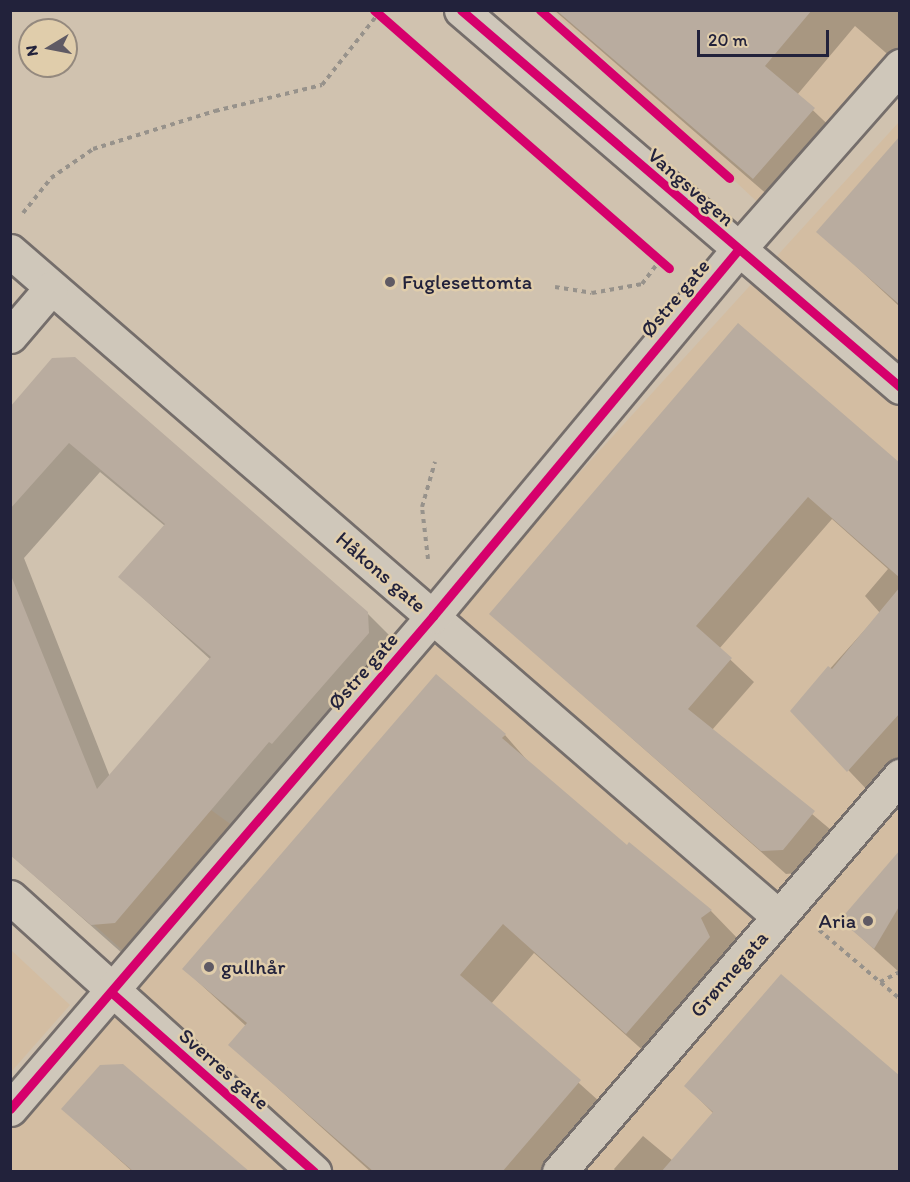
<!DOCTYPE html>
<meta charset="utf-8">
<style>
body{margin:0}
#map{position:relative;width:910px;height:1182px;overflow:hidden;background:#d0c2af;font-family:Itim,sans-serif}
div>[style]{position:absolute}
.built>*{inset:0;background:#d3bda2}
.shadow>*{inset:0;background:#0003}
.building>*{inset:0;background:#b9ac9f}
.path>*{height:4px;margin-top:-2px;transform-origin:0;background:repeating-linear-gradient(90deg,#97928b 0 4.5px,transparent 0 9px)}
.roads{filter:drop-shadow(2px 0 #756e6b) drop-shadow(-2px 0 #756e6b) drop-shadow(0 2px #756e6b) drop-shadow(0 -2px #756e6b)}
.minor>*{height:33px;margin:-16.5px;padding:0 16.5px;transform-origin:16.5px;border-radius:16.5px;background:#cfc7ba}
.primary>*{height:33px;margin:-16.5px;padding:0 16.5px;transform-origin:16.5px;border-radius:16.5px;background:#cfc7ba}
.trunk>*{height:33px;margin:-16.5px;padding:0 16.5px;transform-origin:16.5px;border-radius:16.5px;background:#cfc7ba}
.cycleway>*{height:9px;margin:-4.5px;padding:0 4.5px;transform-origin:4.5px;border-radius:4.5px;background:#d6006c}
.dots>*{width:16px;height:16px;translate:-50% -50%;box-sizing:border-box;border:3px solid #e0cdab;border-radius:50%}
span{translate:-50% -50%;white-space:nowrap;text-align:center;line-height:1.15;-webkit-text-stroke:5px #e0cdab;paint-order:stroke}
.street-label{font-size:21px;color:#22223b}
.poi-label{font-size:21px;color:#22223b}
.left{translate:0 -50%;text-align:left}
.right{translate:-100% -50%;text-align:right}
.frame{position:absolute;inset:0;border:12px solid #22223b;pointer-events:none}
.north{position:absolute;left:18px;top:18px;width:60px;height:60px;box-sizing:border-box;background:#e0cdab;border:2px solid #94897e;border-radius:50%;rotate:260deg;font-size:16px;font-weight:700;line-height:24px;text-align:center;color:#22223b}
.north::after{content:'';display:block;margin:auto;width:21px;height:27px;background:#5f5a64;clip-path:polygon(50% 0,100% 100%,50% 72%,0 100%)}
.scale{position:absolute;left:697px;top:30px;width:132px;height:27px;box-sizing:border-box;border:3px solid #22223b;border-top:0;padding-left:8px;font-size:18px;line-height:21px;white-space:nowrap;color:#22223b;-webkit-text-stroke:4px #e0cdab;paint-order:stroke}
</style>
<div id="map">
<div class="built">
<i style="clip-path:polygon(553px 11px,899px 11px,899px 45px,766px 210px)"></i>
<i style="clip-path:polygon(899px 122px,899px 1171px,11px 1172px,11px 1102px,131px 958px,33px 870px,138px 757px,240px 831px,429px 638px)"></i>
<i style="clip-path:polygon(11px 950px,70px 1005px,11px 1072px)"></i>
</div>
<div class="shadow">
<i style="clip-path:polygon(554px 10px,900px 10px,900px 65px,855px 26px,797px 95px,844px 140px,784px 209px)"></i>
<i style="clip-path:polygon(900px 138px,900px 307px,818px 231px)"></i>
<i style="clip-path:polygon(738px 326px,900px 465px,900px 759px,871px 794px,792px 711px,880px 613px,865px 596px,888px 569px,832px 519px,719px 649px,754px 682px,712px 730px,837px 835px,806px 872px,786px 874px,491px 614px)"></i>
<i style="clip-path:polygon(evenodd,53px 359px,367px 613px,398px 644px,123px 954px,10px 854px,10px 410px,53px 359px,100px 472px,165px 526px,120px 577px,211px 660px,110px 777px,24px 558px,100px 472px)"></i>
<i style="clip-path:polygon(505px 735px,533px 767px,627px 847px,630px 844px,711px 911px,740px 941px,657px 1063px,534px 953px,491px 1004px,610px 1111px,558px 1172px,371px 1172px,230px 1045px,246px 1026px,184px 969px)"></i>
<i style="clip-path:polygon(900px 880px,900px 973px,842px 920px)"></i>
<i style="clip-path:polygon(686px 1086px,900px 1172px,616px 1172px,614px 1169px,643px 1136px,673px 1161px,714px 1114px)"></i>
<i style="clip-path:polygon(63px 1109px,247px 1172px,133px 1172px)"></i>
</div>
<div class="building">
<i style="clip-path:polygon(556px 10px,812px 10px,765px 66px,815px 108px,753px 179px)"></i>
<i style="clip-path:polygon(900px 136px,900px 305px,816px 232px)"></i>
<i style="clip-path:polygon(738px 323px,900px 463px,900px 578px,808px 497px,696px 626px,732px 658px,688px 709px,815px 811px,783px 850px,761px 851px,489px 614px)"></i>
<i style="clip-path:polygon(75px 357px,368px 612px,369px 633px,272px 744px,269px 742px,115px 923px,91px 925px,10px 855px,10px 573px,97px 789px,211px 657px,118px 577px,165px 524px,69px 443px,10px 509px,10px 407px,52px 358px)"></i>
<i style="clip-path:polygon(900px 587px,900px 713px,847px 772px,790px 711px,828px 666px,832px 669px)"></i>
<i style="clip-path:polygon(436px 674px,506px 734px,502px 738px,627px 845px,629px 842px,712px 910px,701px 918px,710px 937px,626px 1034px,503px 924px,460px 975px,581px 1080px,502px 1172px,374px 1172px,228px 1045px,247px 1023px,182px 969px)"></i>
<i style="clip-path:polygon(900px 850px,900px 905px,874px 949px,840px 920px)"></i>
<i style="clip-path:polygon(781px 974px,900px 1076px,900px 1172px,661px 1172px,713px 1112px,684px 1086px)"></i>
<i style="clip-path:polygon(123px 1064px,250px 1172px,134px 1172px,61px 1109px,100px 1065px)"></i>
</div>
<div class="path">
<i style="left:23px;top:213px;width:45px;rotate:-51.3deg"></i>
<i style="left:51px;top:178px;width:51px;rotate:-34.6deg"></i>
<i style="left:93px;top:149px;width:128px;rotate:-17.3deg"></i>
<i style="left:215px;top:111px;width:110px;rotate:-13.7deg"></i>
<i style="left:322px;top:85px;width:90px;rotate:-51.7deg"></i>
<i style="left:555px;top:287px;width:37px;rotate:9deg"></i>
<i style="left:592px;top:293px;width:51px;rotate:-10.2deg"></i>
<i style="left:642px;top:284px;width:30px;rotate:-53deg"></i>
<i style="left:428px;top:559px;width:52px;rotate:-96.6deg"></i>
<i style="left:422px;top:507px;width:47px;rotate:-73.9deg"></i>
<i style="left:819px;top:930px;width:106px;rotate:40.4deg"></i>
<i style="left:880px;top:982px;width:22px;rotate:-27deg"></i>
</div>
<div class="roads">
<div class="minor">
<i style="left:10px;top:251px;width:1016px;rotate:40.89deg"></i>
<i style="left:10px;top:336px;width:63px;rotate:-49.5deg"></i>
<i style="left:10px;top:897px;width:410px;rotate:42.1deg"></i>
<i style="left:10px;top:1109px;width:650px;rotate:-49.37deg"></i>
<i style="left:433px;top:616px;width:475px;rotate:-50.2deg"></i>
<i style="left:737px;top:251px;width:247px;rotate:-48.6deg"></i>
</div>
<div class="primary">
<i style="left:559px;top:1172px;width:523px;rotate:-49.27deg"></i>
</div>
<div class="trunk">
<i style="left:461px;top:10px;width:579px;rotate:40.65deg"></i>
</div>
</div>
<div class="cycleway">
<i style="left:374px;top:10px;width:392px;rotate:41.2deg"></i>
<i style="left:461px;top:10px;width:579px;rotate:40.65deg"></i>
<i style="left:540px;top:10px;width:253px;rotate:41.6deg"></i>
<i style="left:112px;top:993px;width:270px;rotate:41.5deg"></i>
<i style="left:10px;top:1109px;width:650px;rotate:-49.37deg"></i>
<i style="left:433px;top:616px;width:475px;rotate:-50.2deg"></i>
</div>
<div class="dots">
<i style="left:390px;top:282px;background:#5f5a64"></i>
<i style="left:868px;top:921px;background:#5f5a64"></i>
<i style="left:209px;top:967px;background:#5f5a64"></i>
</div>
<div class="street-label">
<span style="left:691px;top:187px;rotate:41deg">Vangsvegen</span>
<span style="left:675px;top:298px;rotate:-50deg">Østre gate</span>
<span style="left:381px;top:572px;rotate:41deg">Håkons gate</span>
<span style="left:363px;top:671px;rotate:-49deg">Østre gate</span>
<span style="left:729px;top:974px;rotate:-49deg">Grønnegata</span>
<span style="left:224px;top:1069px;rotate:41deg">Sverres gate</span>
</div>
<div class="poi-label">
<span class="left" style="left:402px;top:282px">Fuglesettomta</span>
<span class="right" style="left:856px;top:921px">Aria</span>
<span class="left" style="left:221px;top:967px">gullhår</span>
</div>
<div class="frame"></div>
<div class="north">N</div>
<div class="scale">20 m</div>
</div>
